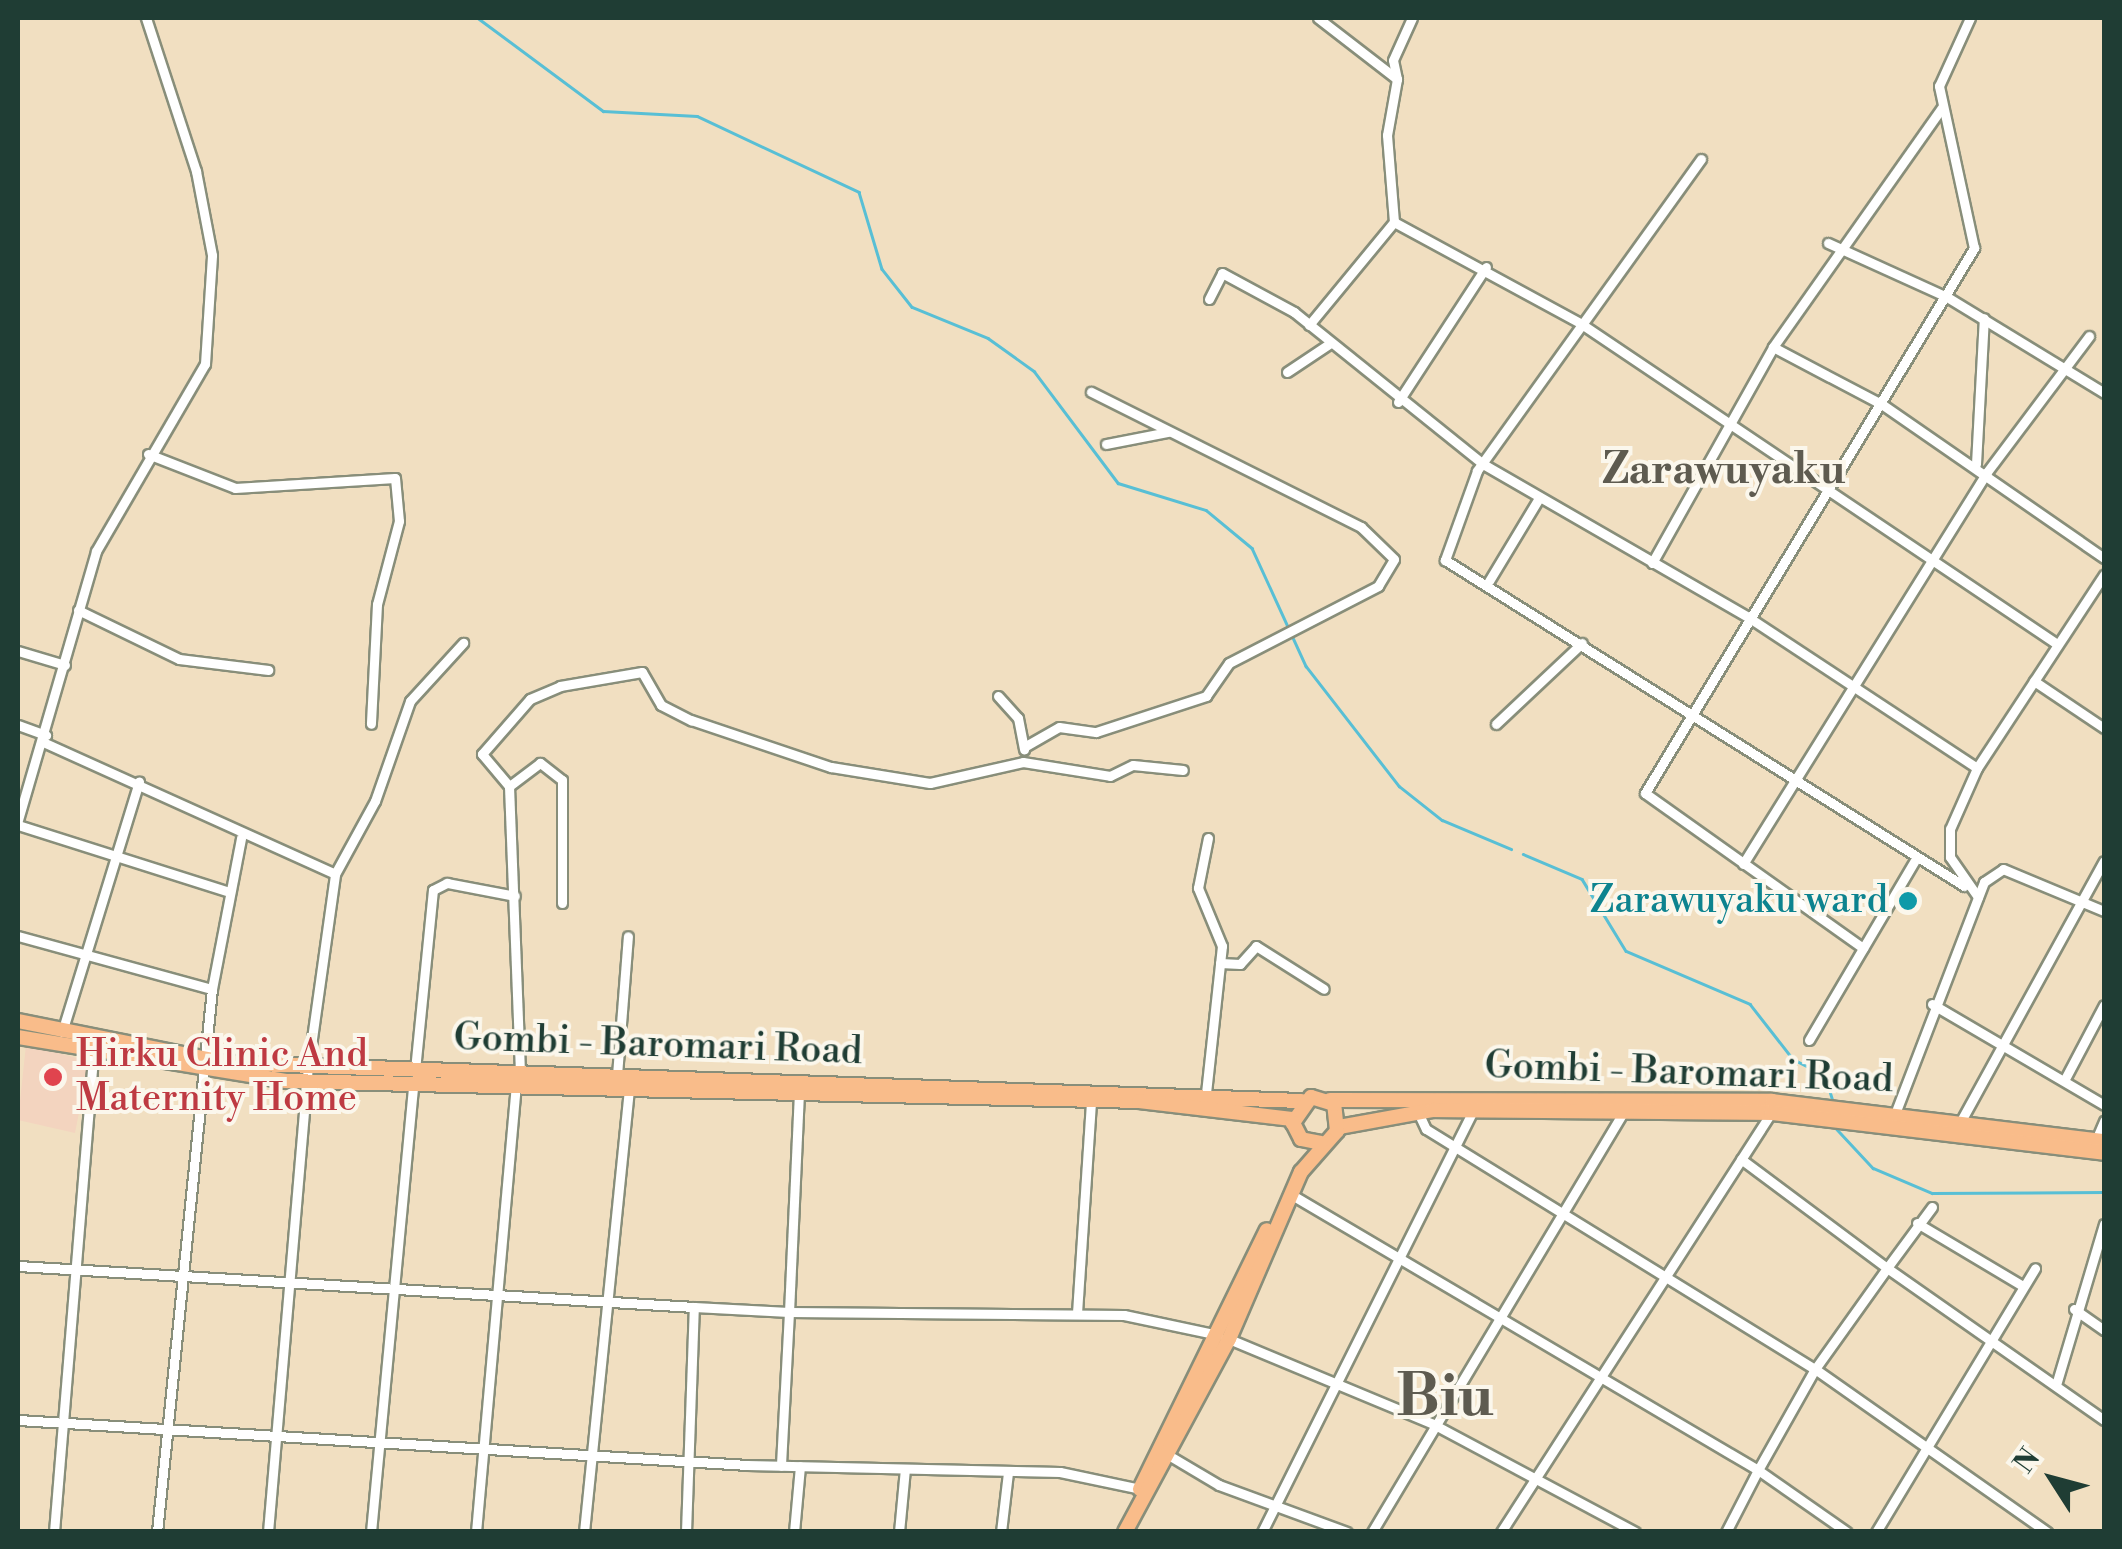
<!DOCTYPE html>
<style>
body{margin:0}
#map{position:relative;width:2122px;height:1549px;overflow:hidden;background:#f1dfc1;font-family:"Libre Bodoni",serif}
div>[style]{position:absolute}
.built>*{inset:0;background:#f3d4bf}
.stream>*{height:2.5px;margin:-1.25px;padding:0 1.25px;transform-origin:1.25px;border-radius:1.25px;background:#58bfd5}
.roads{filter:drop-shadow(2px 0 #888e7a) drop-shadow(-2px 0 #888e7a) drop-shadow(0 2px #888e7a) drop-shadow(0 -2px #888e7a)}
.street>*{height:9px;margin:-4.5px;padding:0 4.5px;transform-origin:4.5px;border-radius:4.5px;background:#fff}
.primary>*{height:14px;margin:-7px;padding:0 7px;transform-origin:7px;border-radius:7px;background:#f9bc8a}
.dots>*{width:28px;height:28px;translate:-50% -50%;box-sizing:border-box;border:5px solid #fbf7ec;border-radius:50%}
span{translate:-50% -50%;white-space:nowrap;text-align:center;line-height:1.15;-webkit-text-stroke:8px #fbf7ec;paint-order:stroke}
.culture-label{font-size:38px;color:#0d838f}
.right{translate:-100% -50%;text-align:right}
.street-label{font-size:38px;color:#1f3d34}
.health-label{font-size:38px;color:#be3a42}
.left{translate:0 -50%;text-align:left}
.quarter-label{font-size:42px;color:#5e5b50;font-weight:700}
.town-label{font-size:58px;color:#5e5b50;font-weight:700}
.frame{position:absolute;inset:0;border:20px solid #1f3d34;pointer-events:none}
.north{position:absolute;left:2002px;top:1429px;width:100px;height:100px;-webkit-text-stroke:8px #fbf7ec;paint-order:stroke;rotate:306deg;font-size:28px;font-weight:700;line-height:40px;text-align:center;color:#1f3d34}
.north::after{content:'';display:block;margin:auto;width:35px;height:45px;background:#1f3d34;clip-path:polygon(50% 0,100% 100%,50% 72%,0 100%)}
</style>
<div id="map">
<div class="built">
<i style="clip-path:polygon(26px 1045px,89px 1061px,75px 1133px,18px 1120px)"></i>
</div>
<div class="stream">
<i style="left:478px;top:18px;width:156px;rotate:36.6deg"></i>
<i style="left:603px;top:111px;width:94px;rotate:3deg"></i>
<i style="left:697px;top:116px;width:179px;rotate:25.1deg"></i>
<i style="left:859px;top:192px;width:80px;rotate:73.4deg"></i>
<i style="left:882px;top:269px;width:48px;rotate:51.7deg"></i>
<i style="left:912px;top:307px;width:82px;rotate:22.2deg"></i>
<i style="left:988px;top:338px;width:57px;rotate:35.7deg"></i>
<i style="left:1034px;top:371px;width:140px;rotate:53.1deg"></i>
<i style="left:1118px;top:483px;width:92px;rotate:17.1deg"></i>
<i style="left:1206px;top:510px;width:60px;rotate:39.6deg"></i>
<i style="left:1252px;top:548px;width:130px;rotate:65.4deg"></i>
<i style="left:1306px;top:666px;width:152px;rotate:52.2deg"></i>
<i style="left:1399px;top:786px;width:55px;rotate:38.3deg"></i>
<i style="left:1442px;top:820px;width:75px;rotate:22.8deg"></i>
<i style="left:1523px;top:854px;width:64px;rotate:23deg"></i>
<i style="left:1582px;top:879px;width:84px;rotate:58.6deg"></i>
<i style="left:1626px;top:951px;width:135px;rotate:23.1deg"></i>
<i style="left:1750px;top:1004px;width:70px;rotate:52deg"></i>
<i style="left:1793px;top:1059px;width:36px;rotate:27deg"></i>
<i style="left:1825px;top:1075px;width:28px;rotate:73deg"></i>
<i style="left:1833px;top:1125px;width:59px;rotate:47.1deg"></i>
<i style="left:1873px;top:1168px;width:64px;rotate:23deg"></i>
<i style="left:1932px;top:1193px;width:172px;rotate:-0.3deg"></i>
</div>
<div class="roads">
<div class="street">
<i style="left:1318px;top:18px;width:100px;rotate:37.7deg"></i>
<i style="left:1397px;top:79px;width:57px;rotate:100.1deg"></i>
<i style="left:1387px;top:135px;width:87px;rotate:85.4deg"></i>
<i style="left:1397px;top:79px;width:19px;rotate:-102deg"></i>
<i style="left:1393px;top:60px;width:46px;rotate:-65.7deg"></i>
<i style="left:1701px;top:159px;width:384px;rotate:125.7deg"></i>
<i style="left:1477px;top:471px;width:95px;rotate:109.8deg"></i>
<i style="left:1445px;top:560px;width:613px;rotate:32.13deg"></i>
<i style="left:1828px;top:243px;width:131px;rotate:24.4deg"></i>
<i style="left:1947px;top:297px;width:184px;rotate:31.4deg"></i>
<i style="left:1209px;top:299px;width:29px;rotate:-63deg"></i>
<i style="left:1222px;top:273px;width:82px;rotate:28.4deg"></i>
<i style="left:1294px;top:312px;width:243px;rotate:38.8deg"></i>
<i style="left:1483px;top:464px;width:306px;rotate:30deg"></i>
<i style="left:1748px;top:617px;width:274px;rotate:33.4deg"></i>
<i style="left:1309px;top:325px;width:134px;rotate:-50.5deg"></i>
<i style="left:1394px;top:222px;width:212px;rotate:28.5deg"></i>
<i style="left:1580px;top:323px;width:575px;rotate:33.94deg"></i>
<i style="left:1773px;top:347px;width:124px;rotate:27.8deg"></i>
<i style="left:1883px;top:405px;width:269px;rotate:34.7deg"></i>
<i style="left:1287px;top:372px;width:50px;rotate:-33.7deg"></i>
<i style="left:1398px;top:402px;width:161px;rotate:-56.9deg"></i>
<i style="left:1106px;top:444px;width:63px;rotate:-11deg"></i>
<i style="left:148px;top:454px;width:93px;rotate:21.3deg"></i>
<i style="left:235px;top:488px;width:160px;rotate:-3.6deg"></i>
<i style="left:395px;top:478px;width:43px;rotate:84.7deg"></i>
<i style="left:399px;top:521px;width:86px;rotate:104.8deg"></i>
<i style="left:377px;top:604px;width:120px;rotate:92.9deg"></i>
<i style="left:1976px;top:464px;width:146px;rotate:-86.9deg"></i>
<i style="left:1652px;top:563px;width:248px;rotate:-60.7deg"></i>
<i style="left:1773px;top:347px;width:294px;rotate:-54.8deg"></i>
<i style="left:1489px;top:581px;width:97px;rotate:-58.9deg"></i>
<i style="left:78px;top:610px;width:112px;rotate:25.9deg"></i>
<i style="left:179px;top:659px;width:90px;rotate:7deg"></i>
<i style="left:18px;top:651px;width:49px;rotate:16.6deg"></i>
<i style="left:2034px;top:681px;width:84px;rotate:33.9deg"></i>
<i style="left:998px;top:696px;width:30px;rotate:48deg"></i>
<i style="left:1018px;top:718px;width:32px;rotate:79deg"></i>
<i style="left:1496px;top:724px;width:118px;rotate:-43.3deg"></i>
<i style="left:18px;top:725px;width:30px;rotate:20deg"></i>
<i style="left:43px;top:742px;width:320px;rotate:24.3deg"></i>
<i style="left:1024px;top:747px;width:40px;rotate:-29.7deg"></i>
<i style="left:1059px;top:727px;width:37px;rotate:8deg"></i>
<i style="left:1096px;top:732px;width:116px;rotate:-18.1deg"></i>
<i style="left:1206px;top:696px;width:40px;rotate:-55.1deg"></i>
<i style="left:1229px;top:663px;width:168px;rotate:-27.3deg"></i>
<i style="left:1378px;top:586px;width:31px;rotate:-59deg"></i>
<i style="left:1394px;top:559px;width:46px;rotate:-135.9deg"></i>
<i style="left:1361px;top:527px;width:302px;rotate:-153.4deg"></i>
<i style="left:509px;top:786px;width:286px;rotate:87.8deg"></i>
<i style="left:18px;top:820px;width:280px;rotate:-73.8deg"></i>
<i style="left:96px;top:551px;width:216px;rotate:-59.8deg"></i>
<i style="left:205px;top:364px;width:109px;rotate:-86.3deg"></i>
<i style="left:212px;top:255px;width:86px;rotate:-100.8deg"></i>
<i style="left:196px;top:171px;width:161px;rotate:-108.1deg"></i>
<i style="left:18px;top:825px;width:221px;rotate:17.6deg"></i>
<i style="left:1743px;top:864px;width:462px;rotate:-58.1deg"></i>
<i style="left:1987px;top:472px;width:170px;rotate:-53.1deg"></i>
<i style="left:1978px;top:897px;width:49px;rotate:-125deg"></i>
<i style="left:1950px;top:857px;width:28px;rotate:-90deg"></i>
<i style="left:1950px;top:829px;width:67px;rotate:-66.1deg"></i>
<i style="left:1977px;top:768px;width:231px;rotate:-56.7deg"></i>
<i style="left:562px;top:903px;width:123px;rotate:-90deg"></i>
<i style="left:562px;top:780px;width:28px;rotate:-142deg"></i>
<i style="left:540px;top:763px;width:39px;rotate:143deg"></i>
<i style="left:509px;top:786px;width:42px;rotate:-130.2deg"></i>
<i style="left:482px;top:754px;width:73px;rotate:-48.9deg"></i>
<i style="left:530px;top:699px;width:33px;rotate:-23deg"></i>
<i style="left:560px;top:686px;width:83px;rotate:-9.7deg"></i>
<i style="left:642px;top:672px;width:38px;rotate:60deg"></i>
<i style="left:661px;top:705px;width:34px;rotate:27deg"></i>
<i style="left:691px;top:720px;width:148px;rotate:18.6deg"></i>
<i style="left:831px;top:767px;width:100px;rotate:9.2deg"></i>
<i style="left:930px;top:783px;width:95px;rotate:-12.7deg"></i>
<i style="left:1023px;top:762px;width:88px;rotate:9.1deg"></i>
<i style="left:1110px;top:776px;width:25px;rotate:-26deg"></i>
<i style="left:1133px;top:765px;width:50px;rotate:5.7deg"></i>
<i style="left:18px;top:936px;width:201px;rotate:15.3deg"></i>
<i style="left:1863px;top:948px;width:267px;rotate:-144.6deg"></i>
<i style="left:1645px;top:793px;width:637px;rotate:-58.88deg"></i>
<i style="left:1974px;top:248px;width:166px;rotate:-102.2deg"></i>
<i style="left:1939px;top:86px;width:75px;rotate:-65.5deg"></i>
<i style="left:1220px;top:963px;width:20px;rotate:3deg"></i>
<i style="left:1240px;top:964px;width:24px;rotate:-48deg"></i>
<i style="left:1256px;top:946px;width:80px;rotate:32.3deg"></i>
<i style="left:1932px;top:1004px;width:199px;rotate:30.4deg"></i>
<i style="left:62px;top:1032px;width:262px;rotate:-72.9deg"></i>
<i style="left:1809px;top:1040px;width:209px;rotate:-59.5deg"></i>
<i style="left:415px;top:1070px;width:181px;rotate:-84.3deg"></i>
<i style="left:433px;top:890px;width:16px;rotate:-27deg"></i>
<i style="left:447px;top:883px;width:69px;rotate:10.8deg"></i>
<i style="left:617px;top:1075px;width:139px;rotate:-85.5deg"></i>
<i style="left:2066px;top:1077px;width:81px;rotate:-62.2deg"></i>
<i style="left:799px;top:1092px;width:220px;rotate:92.6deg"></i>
<i style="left:789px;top:1312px;width:335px;rotate:0.5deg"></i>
<i style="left:1124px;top:1315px;width:96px;rotate:12deg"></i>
<i style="left:1206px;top:1093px;width:148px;rotate:-83.8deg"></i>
<i style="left:1222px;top:946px;width:63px;rotate:-112.5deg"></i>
<i style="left:1198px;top:888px;width:51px;rotate:-78.7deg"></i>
<i style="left:1417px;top:1110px;width:21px;rotate:65deg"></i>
<i style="left:1426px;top:1129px;width:457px;rotate:31.7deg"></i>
<i style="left:1815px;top:1369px;width:124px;rotate:-54.5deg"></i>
<i style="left:1887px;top:1268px;width:182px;rotate:-143.3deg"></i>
<i style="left:1893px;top:1119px;width:254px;rotate:-69deg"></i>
<i style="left:1984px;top:882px;width:23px;rotate:-34deg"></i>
<i style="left:2003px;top:869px;width:109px;rotate:22.6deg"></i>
<i style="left:1962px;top:1119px;width:294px;rotate:-61.2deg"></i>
<i style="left:2096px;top:1140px;width:21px;rotate:-67deg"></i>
<i style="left:1292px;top:1195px;width:541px;rotate:30.55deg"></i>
<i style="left:1758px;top:1470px;width:116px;rotate:-60.6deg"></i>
<i style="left:1815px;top:1369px;width:284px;rotate:35.1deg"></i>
<i style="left:1932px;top:1207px;width:76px;rotate:126.4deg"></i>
<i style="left:1887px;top:1268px;width:265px;rotate:35deg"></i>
<i style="left:1917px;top:1223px;width:121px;rotate:30.8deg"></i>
<i style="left:18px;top:1266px;width:677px;rotate:3.47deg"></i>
<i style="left:2074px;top:1309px;width:37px;rotate:35deg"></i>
<i style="left:1077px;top:1313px;width:212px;rotate:-86.2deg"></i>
<i style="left:1229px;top:1339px;width:221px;rotate:22.6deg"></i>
<i style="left:1433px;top:1424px;width:229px;rotate:28.1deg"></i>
<i style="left:2056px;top:1385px;width:168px;rotate:-73.4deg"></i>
<i style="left:18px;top:1420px;width:730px;rotate:3.53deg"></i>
<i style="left:747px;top:1465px;width:313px;rotate:1.3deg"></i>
<i style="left:1060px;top:1472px;width:83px;rotate:11.9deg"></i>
<i style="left:1170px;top:1456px;width:57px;rotate:30.6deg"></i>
<i style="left:1219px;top:1485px;width:136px;rotate:20.2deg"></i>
<i style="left:54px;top:1532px;width:480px;rotate:-85.3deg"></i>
<i style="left:157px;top:1532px;width:546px;rotate:-84.22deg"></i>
<i style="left:212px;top:989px;width:154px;rotate:-79.1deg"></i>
<i style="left:268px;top:1532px;width:467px;rotate:-85.1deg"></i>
<i style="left:308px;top:1067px;width:195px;rotate:-82deg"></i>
<i style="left:335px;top:874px;width:83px;rotate:-61.3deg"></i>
<i style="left:375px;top:801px;width:106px;rotate:-70.7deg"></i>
<i style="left:410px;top:701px;width:79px;rotate:-47.6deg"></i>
<i style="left:371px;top:1532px;width:453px;rotate:-84.6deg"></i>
<i style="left:476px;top:1532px;width:449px;rotate:-84.9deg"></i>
<i style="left:584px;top:1532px;width:447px;rotate:-84.2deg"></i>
<i style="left:686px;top:1532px;width:225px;rotate:-88deg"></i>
<i style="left:694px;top:1307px;width:95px;rotate:3deg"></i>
<i style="left:789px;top:1312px;width:154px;rotate:93deg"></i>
<i style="left:794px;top:1532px;width:66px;rotate:-84.8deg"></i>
<i style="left:899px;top:1532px;width:63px;rotate:-84.6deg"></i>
<i style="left:1001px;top:1532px;width:60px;rotate:-83.3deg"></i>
<i style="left:1262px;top:1532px;width:473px;rotate:-63.4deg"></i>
<i style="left:1372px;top:1532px;width:491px;rotate:-59.1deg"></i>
<i style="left:1501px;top:1532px;width:498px;rotate:-57.2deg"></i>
<i style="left:1726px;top:1532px;width:70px;rotate:-62.7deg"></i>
<i style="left:1758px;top:1470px;width:108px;rotate:34.9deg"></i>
<i style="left:1876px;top:1532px;width:308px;rotate:-58.9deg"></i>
</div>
<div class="primary">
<i style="left:18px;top:1021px;width:215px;rotate:11.3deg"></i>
<i style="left:229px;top:1063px;width:1073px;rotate:2.03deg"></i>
<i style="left:18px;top:1037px;width:272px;rotate:9.3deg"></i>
<i style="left:286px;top:1081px;width:853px;rotate:1.34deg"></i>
<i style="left:1139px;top:1101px;width:154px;rotate:6.7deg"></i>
<i style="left:1330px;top:1100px;width:442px;rotate:0.1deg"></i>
<i style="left:1772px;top:1101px;width:334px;rotate:6.9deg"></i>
<i style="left:1339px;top:1127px;width:96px;rotate:-10.3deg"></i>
<i style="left:1433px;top:1110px;width:338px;rotate:0.5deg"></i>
<i style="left:1771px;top:1113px;width:335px;rotate:6.8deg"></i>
<i style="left:1140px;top:1489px;width:288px;rotate:-63.9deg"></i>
<i style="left:1125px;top:1532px;width:219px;rotate:-61.7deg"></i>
<i style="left:1229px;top:1339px;width:182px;rotate:-66.7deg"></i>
<i style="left:1301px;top:1172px;width:55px;rotate:-48.7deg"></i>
<i style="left:1337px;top:1131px;width:27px;rotate:-96deg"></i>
<i style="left:1334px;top:1104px;width:24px;rotate:-163deg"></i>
<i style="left:1311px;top:1097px;width:32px;rotate:125deg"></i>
<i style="left:1293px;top:1123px;width:18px;rotate:63deg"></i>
<i style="left:1301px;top:1139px;width:20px;rotate:11deg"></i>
</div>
</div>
<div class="dots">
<i style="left:1908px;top:901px;background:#0f9aa8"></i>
<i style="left:53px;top:1077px;background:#e0444e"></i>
</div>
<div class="culture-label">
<span class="right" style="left:1888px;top:901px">Zarawuyaku ward</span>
</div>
<div class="street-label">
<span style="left:658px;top:1045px;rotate:2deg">Gombi - Baromari Road</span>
<span style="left:1689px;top:1073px;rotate:2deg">Gombi - Baromari Road</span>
</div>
<div class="health-label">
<span class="left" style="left:76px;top:1077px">Hirku Clinic And<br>Maternity Home</span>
</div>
<div class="quarter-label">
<span style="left:1724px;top:471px">Zarawuyaku</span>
</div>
<div class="town-label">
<span style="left:1445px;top:1398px">Biu</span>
</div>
<div class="frame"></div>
<div class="north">N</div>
</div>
